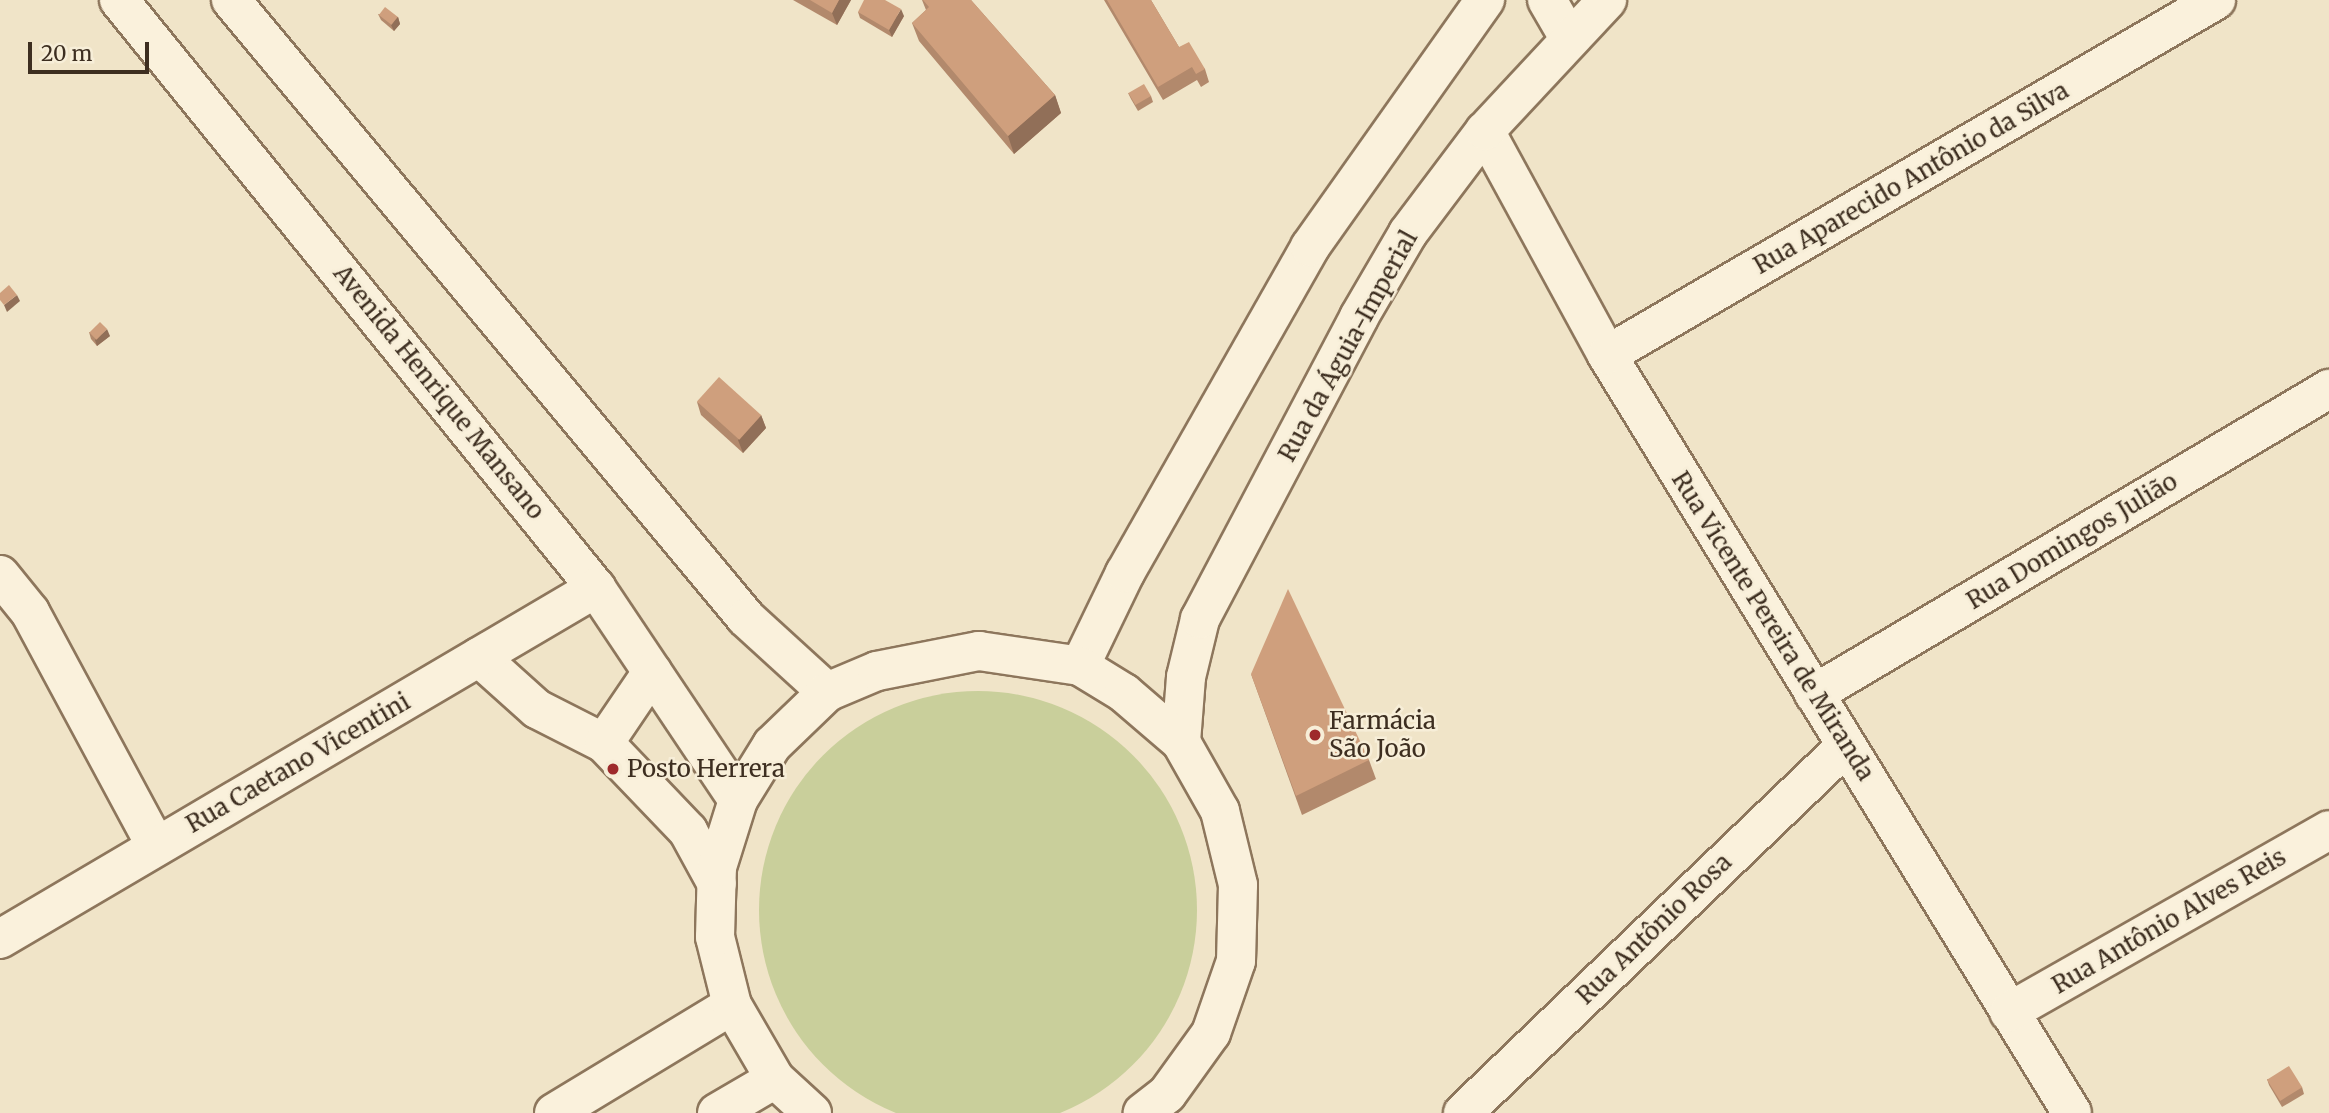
<!DOCTYPE html>
<meta charset="utf-8">
<style>
body{margin:0}
#map{position:relative;width:2329px;height:1113px;overflow:hidden;background:#f0e4c8;font-family:Merriweather,serif}
div>[style]{position:absolute}
.green>*{inset:0;background:#c9cf9b}
.round{border-radius:50%}
.roads{filter:drop-shadow(2px 0 #8d765c) drop-shadow(-2px 0 #8d765c) drop-shadow(0 2px #8d765c) drop-shadow(0 -2px #8d765c)}
.minor>*{height:38px;margin:-19px;padding:0 19px;transform-origin:19px;border-radius:19px;background:#faf1dc}
.wall>*{inset:0;background:#b2896c}
.shaded-wall>*{inset:0;background:#916f58}
.building>*{inset:0;background:#cf9f7d;transform-origin:0 0}
.dots>*{width:19px;height:19px;translate:-50% -50%;box-sizing:border-box;border:4px solid #f7eed8;border-radius:50%}
span{translate:-50% -50%;white-space:nowrap;text-align:center;line-height:1.15;-webkit-text-stroke:5px #f7eed8;paint-order:stroke}
.street-label{font-size:24px;color:#3d2e20}
.poi-label{font-size:24px;color:#3d2e20}
.left{translate:0 -50%;text-align:left}
.scale{position:absolute;left:28px;top:42px;width:121px;height:32px;box-sizing:border-box;border:4px solid #3d2e20;border-top:0;padding-left:9px;font-size:21px;line-height:24px;white-space:nowrap;color:#3d2e20;-webkit-text-stroke:5px #f7eed8;paint-order:stroke}
</style>
<div id="map">
<div class="green">
<i class="round" style="left:759px;top:691px;width:438px;height:438px"></i>
</div>
<div class="roads">
<div class="minor">
<i style="left:119px;top:0;width:757px;rotate:50.95deg"></i>
<i style="left:596px;top:588px;width:255px;rotate:56.2deg"></i>
<i style="left:231px;top:0;width:804px;rotate:50.19deg"></i>
<i style="left:746px;top:618px;width:110px;rotate:42.4deg"></i>
<i style="left:1547px;top:0;width:44px;rotate:59.9deg"></i>
<i style="left:1485px;top:131px;width:255px;rotate:61.4deg"></i>
<i style="left:1607px;top:355px;width:889px;rotate:58.47deg"></i>
<i style="left:1607px;top:355px;width:705px;rotate:-30.24deg"></i>
<i style="left:0;top:575px;width:48px;rotate:51deg"></i>
<i style="left:30px;top:612px;width:266px;rotate:61.7deg"></i>
<i style="left:479px;top:657px;width:78px;rotate:41.9deg"></i>
<i style="left:537px;top:709px;width:75px;rotate:26.9deg"></i>
<i style="left:604px;top:743px;width:122px;rotate:46.3deg"></i>
<i style="left:688px;top:831px;width:60px;rotate:61.3deg"></i>
<i style="left:1080px;top:666px;width:103px;rotate:-64.2deg"></i>
<i style="left:1125px;top:573px;width:375px;rotate:-60.4deg"></i>
<i style="left:1310px;top:247px;width:303px;rotate:-54.7deg"></i>
<i style="left:1814px;top:694px;width:599px;rotate:-30.64deg"></i>
<i style="left:1181px;top:742px;width:65px;rotate:-85.6deg"></i>
<i style="left:1186px;top:677px;width:60px;rotate:-76.4deg"></i>
<i style="left:1200px;top:619px;width:341px;rotate:-62.2deg"></i>
<i style="left:1359px;top:317px;width:97px;rotate:-59.7deg"></i>
<i style="left:1408px;top:233px;width:128px;rotate:-53deg"></i>
<i style="left:1485px;top:131px;width:179px;rotate:-47deg"></i>
<i style="left:604px;top:743px;width:86px;rotate:-55.9deg"></i>
<i style="left:0;top:939px;width:692px;rotate:-30.49deg"></i>
<i style="left:2009px;top:1012px;width:368px;rotate:-29.6deg"></i>
<i style="left:554px;top:1113px;width:208px;rotate:-31.2deg"></i>
<i style="left:717px;top:1113px;width:67px;rotate:-30.4deg"></i>
<i style="left:812px;top:1113px;width:50px;rotate:-137.4deg"></i>
<i style="left:775px;top:1079px;width:86px;rotate:-120.2deg"></i>
<i style="left:732px;top:1005px;width:70px;rotate:-104deg"></i>
<i style="left:715px;top:937px;width:70px;rotate:-88.4deg"></i>
<i style="left:717px;top:867px;width:70px;rotate:-72.6deg"></i>
<i style="left:738px;top:800px;width:65px;rotate:-58.3deg"></i>
<i style="left:772px;top:745px;width:76px;rotate:-43.9deg"></i>
<i style="left:827px;top:692px;width:54px;rotate:-22.8deg"></i>
<i style="left:877px;top:671px;width:104px;rotate:-11.1deg"></i>
<i style="left:979px;top:651px;width:102px;rotate:8.4deg"></i>
<i style="left:1080px;top:666px;width:52px;rotate:31.5deg"></i>
<i style="left:1124px;top:693px;width:75px;rotate:40.7deg"></i>
<i style="left:1181px;top:742px;width:79px;rotate:60.5deg"></i>
<i style="left:1220px;top:811px;width:76px;rotate:76.3deg"></i>
<i style="left:1238px;top:885px;width:76px;rotate:91.5deg"></i>
<i style="left:1236px;top:961px;width:76px;rotate:109.1deg"></i>
<i style="left:1211px;top:1033px;width:75px;rotate:125.8deg"></i>
<i style="left:1167px;top:1094px;width:31px;rotate:142deg"></i>
<i style="left:1463px;top:1113px;width:530px;rotate:-43.78deg"></i>
</div>
</div>
<div class="wall">
<i style="clip-path:polygon(793px 0,851px 0,837px 25px)"></i>
<i style="clip-path:polygon(922px 0,971px 0,1055px 95px,1061px 113px,1014px 154px,919px 41px,912px 23px,926px 10px)"></i>
<i style="clip-path:polygon(1104px 0,1151px 0,1179px 47px,1205px 69px,1209px 82px,1201px 87px,1197px 80px,1163px 100px)"></i>
<i style="clip-path:polygon(858px 12px,904px 16px,892px 37px,860px 18px)"></i>
<i style="clip-path:polygon(378px 14px,398px 17px,400px 24px,394px 31px,381px 20px)"></i>
<i style="clip-path:polygon(1128px 93px,1151px 96px,1153px 102px,1138px 111px,1131px 99px)"></i>
<i style="clip-path:polygon(89px 332px,110px 336px,97px 346px,91px 339px)"></i>
<i style="clip-path:polygon(697px 402px,761px 415px,766px 428px,743px 453px,701px 415px)"></i>
<i style="clip-path:polygon(1251px 674px,1369px 760px,1376px 779px,1302px 815px)"></i>
<i style="clip-path:polygon(2267px 1079px,2302px 1087px,2304px 1094px,2282px 1107px,2269px 1085px)"></i>
</div>
<div class="shaded-wall">
<i style="clip-path:polygon(839px 0,851px 0,837px 25px,832px 13px)"></i>
<i style="clip-path:polygon(901px 9px,904px 16px,892px 37px,889px 30px)"></i>
<i style="clip-path:polygon(398px 17px,400px 24px,394px 31px,391px 25px)"></i>
<i style="clip-path:polygon(1055px 95px,1061px 113px,1014px 154px,1008px 136px)"></i>
<i style="clip-path:polygon(17px 295px,20px 301px,7px 312px,4px 305px)"></i>
<i style="clip-path:polygon(107px 329px,110px 336px,97px 346px,95px 340px)"></i>
<i style="clip-path:polygon(761px 415px,766px 428px,743px 453px,738px 440px)"></i>
</div>
<div class="building">
<i style="clip-path:polygon(810px 0,839px 0,832px 13px)"></i>
<i style="clip-path:polygon(864px 0,885px 0,901px 9px,889px 30px,858px 12px)"></i>
<i style="clip-path:polygon(923px 0,971px 0,1055px 95px,1008px 136px,912px 23px,929px 7px)"></i>
<i style="clip-path:polygon(1107px 0,1151px 0,1179px 47px,1189px 42px,1205px 69px,1196px 74px,1192px 67px,1158px 87px)"></i>
<i style="left:385px;top:7px;width:16px;height:10px;rotate:38deg"></i>
<i style="left:1144px;top:84px;width:14px;height:18px;rotate:60deg"></i>
<i style="clip-path:polygon(9px 285px,17px 295px,4px 305px,0 300px,0 293px)"></i>
<i style="left:100px;top:322px;width:10px;height:15px;rotate:45deg"></i>
<i style="left:719px;top:377px;width:57px;height:33px;rotate:42deg"></i>
<i style="clip-path:polygon(1288px 589px,1369px 760px,1296px 796px,1251px 674px)"></i>
<i style="left:2289px;top:1066px;width:25px;height:26px;rotate:58deg"></i>
</div>
<div class="dots">
<i style="left:1315px;top:735px;background:#9e2a2b"></i>
<i style="left:613px;top:769px;background:#9e2a2b"></i>
</div>
<div class="street-label">
<span style="left:1911px;top:178px;rotate:-30deg">Rua Aparecido Antônio da Silva</span>
<span style="left:1348px;top:346px;rotate:-61deg">Rua da Águia-Imperial</span>
<span style="left:439px;top:392px;rotate:51deg">Avenida Henrique Mansano</span>
<span style="left:2072px;top:541px;rotate:-31deg">Rua Domingos Julião</span>
<span style="left:1773px;top:626px;rotate:58deg">Rua Vicente Pereira de Miranda</span>
<span style="left:298px;top:763px;rotate:-30deg">Rua Caetano Vicentini</span>
<span style="left:2169px;top:921px;rotate:-30deg">Rua Antônio Alves Reis</span>
<span style="left:1654px;top:929px;rotate:-44deg">Rua Antônio Rosa</span>
</div>
<div class="poi-label">
<span class="left" style="left:1329px;top:735px">Farmácia<br>São João</span>
<span class="left" style="left:627px;top:769px">Posto Herrera</span>
</div>
<div class="scale">20 m</div>
</div>
